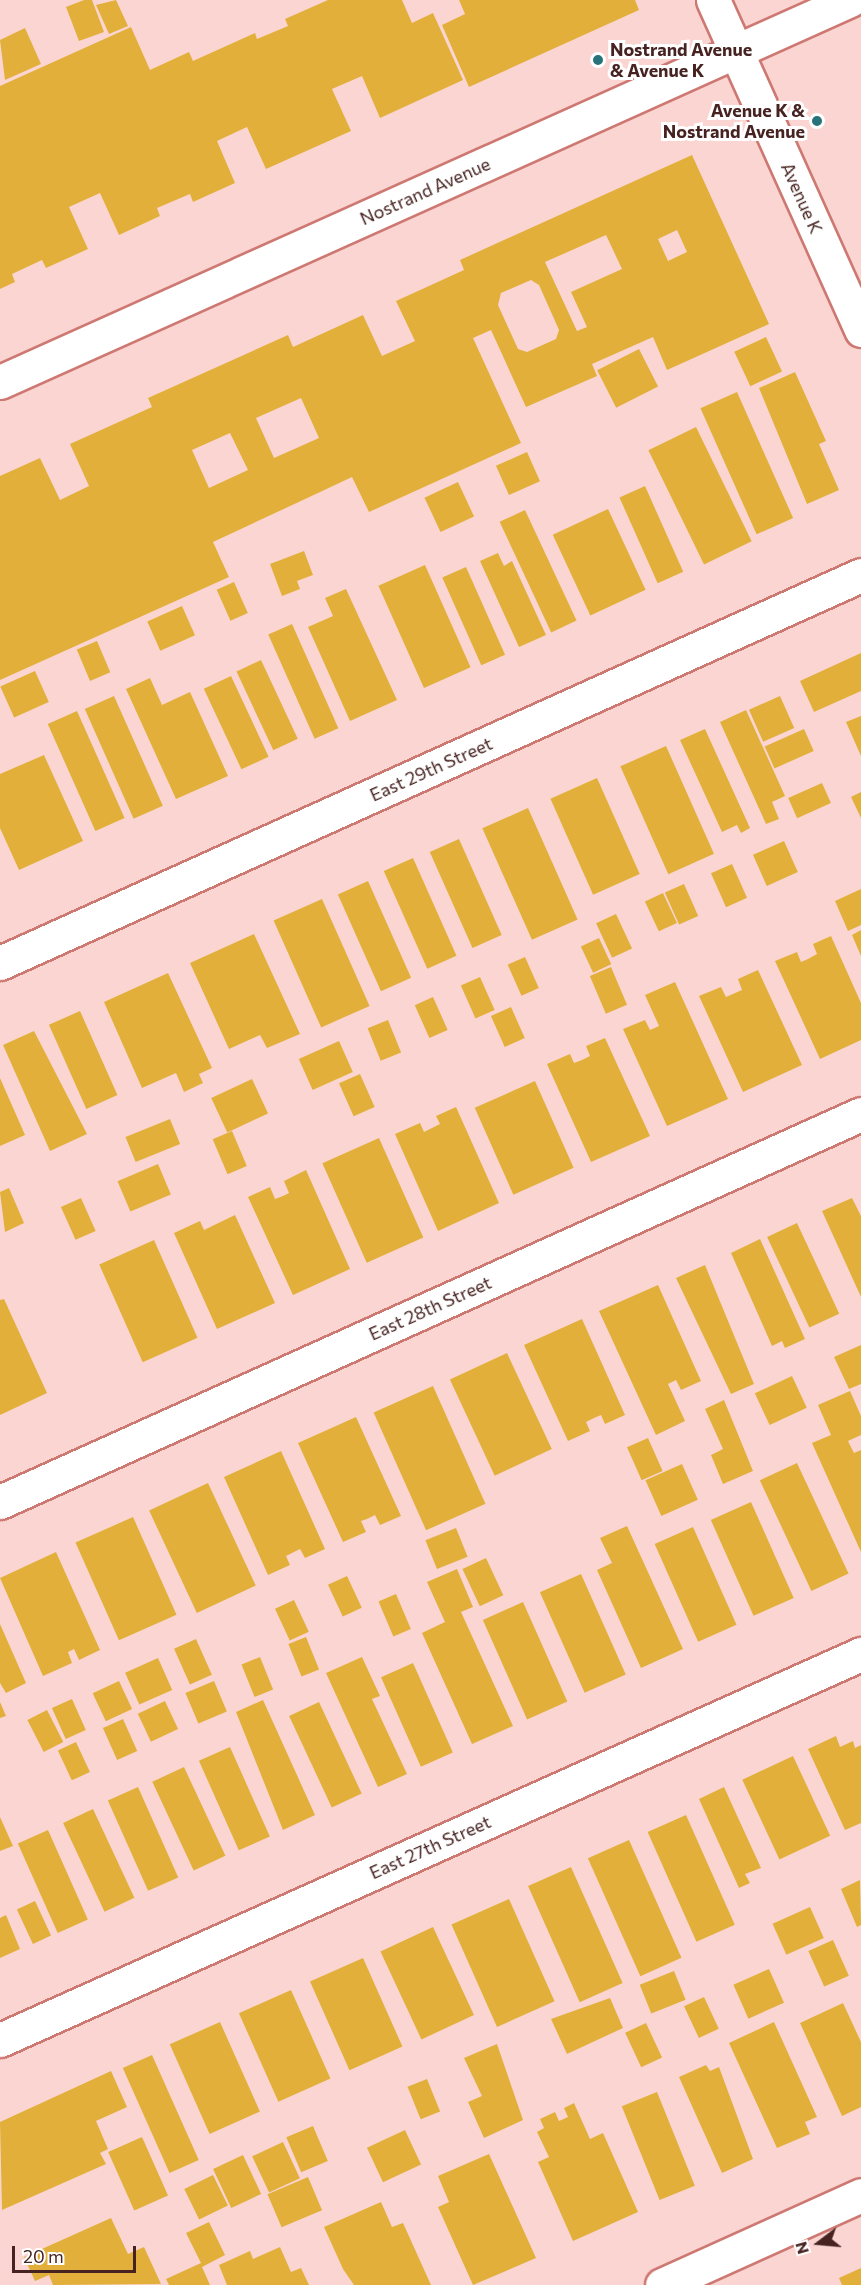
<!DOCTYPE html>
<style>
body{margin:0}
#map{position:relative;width:861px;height:2285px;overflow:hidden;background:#fbd5d2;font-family:Commissioner,sans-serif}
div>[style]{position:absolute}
.building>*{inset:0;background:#e2b03a;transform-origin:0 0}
.roads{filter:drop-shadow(2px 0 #ce7872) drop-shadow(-2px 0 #ce7872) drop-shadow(0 2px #ce7872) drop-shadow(0 -2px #ce7872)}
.street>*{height:33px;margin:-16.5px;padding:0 16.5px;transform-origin:16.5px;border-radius:16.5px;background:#fff}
.secondary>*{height:33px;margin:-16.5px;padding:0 16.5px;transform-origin:16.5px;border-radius:16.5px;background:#fff}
.dots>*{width:16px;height:16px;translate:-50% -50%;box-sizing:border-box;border:3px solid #fff;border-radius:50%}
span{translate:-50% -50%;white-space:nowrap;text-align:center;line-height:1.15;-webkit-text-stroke:6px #fff;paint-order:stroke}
.poi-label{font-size:18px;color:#462321;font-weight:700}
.left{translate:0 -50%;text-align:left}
.right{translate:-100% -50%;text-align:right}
.street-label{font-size:18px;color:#462321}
.north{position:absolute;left:789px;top:2213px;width:60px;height:60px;-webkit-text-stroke:4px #fff;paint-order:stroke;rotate:254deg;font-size:16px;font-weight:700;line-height:24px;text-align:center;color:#462321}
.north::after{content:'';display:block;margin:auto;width:21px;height:27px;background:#462321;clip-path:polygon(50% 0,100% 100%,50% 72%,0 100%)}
.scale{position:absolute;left:12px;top:2246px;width:124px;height:27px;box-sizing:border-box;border:3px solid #462321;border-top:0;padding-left:8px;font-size:18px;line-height:21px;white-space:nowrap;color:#462321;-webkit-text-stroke:4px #fff;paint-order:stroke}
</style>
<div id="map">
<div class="building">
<i style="clip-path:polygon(84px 0,92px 0,104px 32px,79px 41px,66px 7px)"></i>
<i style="clip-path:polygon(116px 0,128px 26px,109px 34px,96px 5px)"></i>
<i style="clip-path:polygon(328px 0,402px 0,412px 23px,433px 13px,463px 80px,380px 118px,362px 76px,332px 89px,351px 131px,266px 169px,247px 127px,217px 141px,235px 183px,193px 202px,190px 194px,157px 208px,160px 216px,119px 235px,100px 193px,69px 207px,88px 249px,46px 268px,42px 260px,12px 274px,15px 282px,0 289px,0 86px,131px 27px,150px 70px,189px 52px,193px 61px,255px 33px,257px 39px,288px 26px,285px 19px)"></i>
<i style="clip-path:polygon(459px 0,635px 0,639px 10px,469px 87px,442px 25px,465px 14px)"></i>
<i style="clip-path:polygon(25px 28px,41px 64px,5px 80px,0 40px)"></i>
<i style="clip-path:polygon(evenodd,692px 155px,769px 324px,667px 370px,653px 337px,592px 364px,597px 376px,526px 407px,491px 330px,473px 338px,521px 443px,369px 512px,352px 477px,318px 493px,213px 542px,229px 577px,0 680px,0 476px,40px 458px,60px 500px,89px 486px,70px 444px,152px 407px,148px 398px,288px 335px,293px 347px,363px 315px,382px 356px,415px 341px,396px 301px,464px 270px,460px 260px,692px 155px,677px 230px,687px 252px,668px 261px,658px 239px,677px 230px,692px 155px,606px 235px,622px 269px,571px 292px,587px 327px,577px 331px,545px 262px,606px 235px,692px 155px,531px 280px,539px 285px,559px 330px,556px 339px,527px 352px,518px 349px,498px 305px,501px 293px,531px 280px,692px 155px,301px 398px,319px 438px,274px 458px,256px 418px,301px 398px,692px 155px,230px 433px,248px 470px,209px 488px,192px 450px,230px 433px)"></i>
<i style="left:766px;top:337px;width:38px;height:35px;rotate:65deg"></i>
<i style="left:639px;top:349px;width:42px;height:47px;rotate:63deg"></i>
<i style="clip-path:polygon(795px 372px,826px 441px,819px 444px,839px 490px,807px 504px,759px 388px)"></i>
<i style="left:737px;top:392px;width:138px;height:40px;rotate:66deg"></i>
<i style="left:696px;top:427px;width:127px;height:53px;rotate:64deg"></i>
<i style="left:527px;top:452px;width:32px;height:34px;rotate:66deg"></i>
<i style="left:458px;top:482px;width:38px;height:37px;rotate:65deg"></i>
<i style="left:645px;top:486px;width:94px;height:28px;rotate:66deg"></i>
<i style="left:608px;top:509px;width:89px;height:61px;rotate:65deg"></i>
<i style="left:525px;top:510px;width:122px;height:28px;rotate:65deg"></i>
<i style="clip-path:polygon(304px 551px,313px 575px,297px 581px,300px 589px,282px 596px,270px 564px)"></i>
<i style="clip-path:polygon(498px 553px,504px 566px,512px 561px,546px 635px,519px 647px,480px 561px)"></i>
<i style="left:425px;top:565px;width:112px;height:51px;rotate:66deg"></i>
<i style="left:466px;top:567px;width:96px;height:26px;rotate:66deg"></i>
<i style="left:234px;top:582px;width:34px;height:19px;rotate:66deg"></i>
<i style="clip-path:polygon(346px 589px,397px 700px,350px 721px,308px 627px,333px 616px,325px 598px)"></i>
<i style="left:182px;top:606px;width:32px;height:38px;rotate:66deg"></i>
<i style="left:292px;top:624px;width:114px;height:26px;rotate:66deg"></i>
<i style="left:97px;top:641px;width:34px;height:22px;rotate:67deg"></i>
<i style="clip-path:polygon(861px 653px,861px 691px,814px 712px,800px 681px)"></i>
<i style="left:261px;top:660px;width:87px;height:27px;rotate:65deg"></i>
<i style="left:35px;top:671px;width:34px;height:38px;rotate:66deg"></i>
<i style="left:231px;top:676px;width:89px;height:30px;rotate:65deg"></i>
<i style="clip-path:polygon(150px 678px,162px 705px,190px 692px,228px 776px,176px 799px,126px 689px)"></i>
<i style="left:114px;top:696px;width:120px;height:32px;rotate:66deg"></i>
<i style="left:780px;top:696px;width:35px;height:34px;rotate:66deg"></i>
<i style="clip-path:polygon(746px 710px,785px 796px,772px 802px,779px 819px,766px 824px,720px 722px)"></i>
<i style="left:77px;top:711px;width:117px;height:32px;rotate:66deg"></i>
<i style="clip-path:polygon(861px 716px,861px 756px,846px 722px)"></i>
<i style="clip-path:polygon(705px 729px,750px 828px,741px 833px,737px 825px,722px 832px,680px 740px)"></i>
<i style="left:804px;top:729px;width:24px;height:43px;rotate:66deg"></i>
<i style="left:666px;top:746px;width:118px;height:50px;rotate:66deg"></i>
<i style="clip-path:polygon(44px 755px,83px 841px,19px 870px,0 828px,0 774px)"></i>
<i style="left:597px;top:778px;width:105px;height:51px;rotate:66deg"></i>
<i style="left:822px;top:783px;width:22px;height:37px;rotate:66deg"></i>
<i style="clip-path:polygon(861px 792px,861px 818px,851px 797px)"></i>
<i style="left:528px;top:808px;width:122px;height:50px;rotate:66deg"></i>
<i style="left:459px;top:839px;width:105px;height:32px;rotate:66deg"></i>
<i style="left:784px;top:841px;width:34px;height:34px;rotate:66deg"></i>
<i style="left:413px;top:858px;width:107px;height:32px;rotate:66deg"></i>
<i style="left:732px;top:864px;width:37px;height:23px;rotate:66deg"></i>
<i style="left:368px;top:881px;width:106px;height:33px;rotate:66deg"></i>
<i style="left:684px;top:884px;width:35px;height:21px;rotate:66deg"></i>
<i style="clip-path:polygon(861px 889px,861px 925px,848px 931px,835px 901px)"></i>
<i style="left:663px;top:893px;width:33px;height:20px;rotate:65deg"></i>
<i style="left:322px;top:899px;width:117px;height:53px;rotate:66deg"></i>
<i style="left:616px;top:914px;width:38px;height:22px;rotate:65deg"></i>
<i style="clip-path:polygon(861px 930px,861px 956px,852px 935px)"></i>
<i style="clip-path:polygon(254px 934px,300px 1034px,267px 1048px,260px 1035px,229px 1049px,190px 963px)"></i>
<i style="clip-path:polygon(831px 936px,861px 1003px,861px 1040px,820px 1059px,775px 961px,797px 952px,801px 962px,808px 959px,817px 954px,813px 944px)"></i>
<i style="left:599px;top:938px;width:29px;height:20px;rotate:65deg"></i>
<i style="left:525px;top:957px;width:34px;height:19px;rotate:66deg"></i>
<i style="left:611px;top:967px;width:41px;height:23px;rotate:67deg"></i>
<i style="clip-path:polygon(758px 970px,802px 1065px,743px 1092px,699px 996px,721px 987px,726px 997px,742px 990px,738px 979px)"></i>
<i style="clip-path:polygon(168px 973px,212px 1068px,199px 1074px,203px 1083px,184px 1092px,176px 1073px,142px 1088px,104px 1002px)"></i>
<i style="left:480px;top:977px;width:36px;height:21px;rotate:66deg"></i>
<i style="clip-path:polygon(675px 982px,728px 1099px,667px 1126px,623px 1029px,645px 1020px,650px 1030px,659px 1026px,645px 995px)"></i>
<i style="left:433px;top:997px;width:36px;height:20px;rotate:66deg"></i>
<i style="left:511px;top:1007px;width:34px;height:22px;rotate:66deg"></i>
<i style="left:80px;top:1011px;width:92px;height:34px;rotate:66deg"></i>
<i style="left:388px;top:1020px;width:35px;height:22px;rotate:68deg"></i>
<i style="clip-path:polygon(34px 1031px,87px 1134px,50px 1151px,3px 1045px)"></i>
<i style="clip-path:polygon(605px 1038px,650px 1136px,591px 1162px,547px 1064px,570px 1054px,574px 1063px,582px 1060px,590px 1056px,586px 1046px)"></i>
<i style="left:339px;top:1041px;width:34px;height:44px;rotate:66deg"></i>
<i style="left:360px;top:1074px;width:36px;height:23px;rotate:66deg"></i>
<i style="clip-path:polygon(0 1078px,25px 1135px,0 1146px)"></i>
<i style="left:252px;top:1079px;width:38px;height:45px;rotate:65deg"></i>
<i style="left:535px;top:1081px;width:95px;height:66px;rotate:66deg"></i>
<i style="clip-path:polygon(456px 1107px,499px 1203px,438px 1231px,395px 1134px,420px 1123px,424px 1132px,440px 1124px,436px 1116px)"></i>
<i style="left:170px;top:1119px;width:27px;height:48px;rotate:68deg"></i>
<i style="left:232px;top:1131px;width:38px;height:21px;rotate:67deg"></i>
<i style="left:379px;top:1138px;width:109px;height:62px;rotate:66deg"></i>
<i style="left:158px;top:1164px;width:33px;height:44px;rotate:67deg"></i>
<i style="clip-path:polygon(306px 1170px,350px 1269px,293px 1295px,248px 1197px,270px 1187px,275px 1199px,283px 1196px,289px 1193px,284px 1181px)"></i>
<i style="clip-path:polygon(9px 1188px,24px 1223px,5px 1232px,0 1192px)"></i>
<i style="left:81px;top:1198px;width:36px;height:22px;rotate:66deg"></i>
<i style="clip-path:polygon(852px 1198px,861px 1216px,861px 1297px,822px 1211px)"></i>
<i style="clip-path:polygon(235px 1215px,275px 1303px,217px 1329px,174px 1233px,200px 1221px,204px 1230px)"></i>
<i style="left:797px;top:1223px;width:100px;height:33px;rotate:65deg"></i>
<i style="clip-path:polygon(760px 1239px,805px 1339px,785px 1348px,782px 1341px,772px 1346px,731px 1253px)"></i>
<i style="left:154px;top:1240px;width:107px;height:60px;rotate:66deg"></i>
<i style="clip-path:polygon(705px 1265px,754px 1384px,731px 1394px,676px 1278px)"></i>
<i style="clip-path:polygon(658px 1285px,701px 1381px,681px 1390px,676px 1380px,668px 1384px,685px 1421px,656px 1435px,599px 1311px)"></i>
<i style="clip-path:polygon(4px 1299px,47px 1393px,0 1415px,0 1300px)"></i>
<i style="clip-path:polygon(582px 1319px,625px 1415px,605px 1424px,601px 1415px,594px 1418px,586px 1422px,590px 1431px,568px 1441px,524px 1345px)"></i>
<i style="clip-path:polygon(861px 1345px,861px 1384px,849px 1389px,834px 1357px)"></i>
<i style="left:507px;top:1353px;width:106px;height:63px;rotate:65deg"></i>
<i style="left:792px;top:1376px;width:35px;height:41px;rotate:65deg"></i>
<i style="left:433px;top:1386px;width:129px;height:65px;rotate:66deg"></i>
<i style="clip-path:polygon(850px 1391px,861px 1416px,861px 1435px,848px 1441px,854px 1453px,861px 1450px,861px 1552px,812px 1443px,831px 1435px,818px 1405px)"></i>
<i style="clip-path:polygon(724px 1400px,753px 1471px,723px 1484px,711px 1455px,723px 1449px,705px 1409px)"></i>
<i style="clip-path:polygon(356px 1417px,401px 1516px,380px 1525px,375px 1515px,367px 1519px,361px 1521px,366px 1532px,343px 1542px,298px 1443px)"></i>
<i style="left:648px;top:1438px;width:36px;height:23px;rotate:66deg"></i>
<i style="clip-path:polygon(281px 1451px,325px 1549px,305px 1558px,300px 1549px,286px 1556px,290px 1565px,268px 1575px,224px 1477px)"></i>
<i style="left:797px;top:1463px;width:122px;height:41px;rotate:65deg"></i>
<i style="left:682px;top:1464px;width:39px;height:40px;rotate:66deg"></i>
<i style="left:208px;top:1483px;width:113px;height:65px;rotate:65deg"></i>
<i style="left:751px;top:1502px;width:105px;height:44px;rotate:66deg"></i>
<i style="left:133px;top:1517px;width:107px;height:63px;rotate:66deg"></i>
<i style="clip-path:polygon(627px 1526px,683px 1649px,641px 1668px,597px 1570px,612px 1563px,600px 1538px)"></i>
<i style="left:693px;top:1527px;width:107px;height:42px;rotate:66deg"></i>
<i style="left:456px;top:1528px;width:31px;height:33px;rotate:68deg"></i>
<i style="clip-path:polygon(56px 1552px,100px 1650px,79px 1660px,74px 1649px,68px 1652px,72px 1663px,43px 1676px,0 1578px)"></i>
<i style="left:486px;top:1558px;width:41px;height:26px;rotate:65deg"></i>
<i style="clip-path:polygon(457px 1569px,473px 1607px,461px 1612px,513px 1726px,472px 1744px,422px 1633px,445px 1622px,427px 1582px)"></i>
<i style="left:581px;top:1574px;width:110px;height:45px;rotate:66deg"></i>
<i style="left:347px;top:1576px;width:35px;height:21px;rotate:65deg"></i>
<i style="left:396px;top:1594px;width:38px;height:19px;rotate:67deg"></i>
<i style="left:294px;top:1600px;width:35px;height:21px;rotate:65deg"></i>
<i style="left:523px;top:1602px;width:109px;height:44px;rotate:66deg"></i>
<i style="clip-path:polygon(0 1624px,26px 1683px,6px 1693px,0 1683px)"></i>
<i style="left:306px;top:1637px;width:35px;height:19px;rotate:68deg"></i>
<i style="left:196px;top:1639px;width:39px;height:24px;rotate:66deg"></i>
<i style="left:260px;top:1657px;width:35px;height:20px;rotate:68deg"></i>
<i style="clip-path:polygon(362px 1657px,380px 1696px,372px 1699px,407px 1774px,378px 1787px,326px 1673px)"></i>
<i style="left:158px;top:1658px;width:35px;height:36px;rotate:66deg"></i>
<i style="left:413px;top:1663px;width:98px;height:35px;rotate:66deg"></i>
<i style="left:119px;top:1681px;width:31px;height:29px;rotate:65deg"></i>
<i style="left:214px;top:1681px;width:33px;height:31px;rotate:67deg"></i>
<i style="left:72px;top:1699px;width:34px;height:22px;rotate:66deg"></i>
<i style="clip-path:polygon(263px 1700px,315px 1815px,283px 1830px,236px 1712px)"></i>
<i style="left:165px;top:1701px;width:31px;height:30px;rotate:65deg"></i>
<i style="clip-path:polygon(0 1702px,6px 1716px,0 1718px)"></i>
<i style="left:319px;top:1702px;width:101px;height:33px;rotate:65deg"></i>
<i style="left:47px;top:1710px;width:36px;height:22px;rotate:63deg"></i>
<i style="left:123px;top:1719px;width:35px;height:22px;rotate:66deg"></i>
<i style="clip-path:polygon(836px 1736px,840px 1747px,853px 1741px,855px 1748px,861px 1745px,861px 1823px,845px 1830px,808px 1749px)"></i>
<i style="left:76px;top:1742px;width:33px;height:20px;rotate:65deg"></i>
<i style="left:230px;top:1747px;width:98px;height:34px;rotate:66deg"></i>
<i style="left:793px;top:1756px;width:88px;height:56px;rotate:65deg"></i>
<i style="left:184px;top:1767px;width:98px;height:35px;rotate:65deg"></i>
<i style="left:138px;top:1787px;width:99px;height:33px;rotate:66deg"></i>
<i style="clip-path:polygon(724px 1787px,761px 1868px,745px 1874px,750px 1883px,739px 1888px,699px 1799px)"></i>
<i style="left:93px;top:1809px;width:98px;height:33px;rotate:65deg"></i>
<i style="left:686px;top:1815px;width:120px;height:42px;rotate:66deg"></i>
<i style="clip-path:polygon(0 1817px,13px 1846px,0 1851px)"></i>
<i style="left:48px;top:1830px;width:98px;height:33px;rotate:66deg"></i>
<i style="left:629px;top:1840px;width:129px;height:45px;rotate:66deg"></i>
<i style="left:571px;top:1867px;width:127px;height:47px;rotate:66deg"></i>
<i style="clip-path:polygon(860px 1880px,861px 1925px,857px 1927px,841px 1889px)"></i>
<i style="left:509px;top:1899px;width:112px;height:63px;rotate:66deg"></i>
<i style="left:35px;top:1901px;width:38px;height:20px;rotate:65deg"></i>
<i style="left:810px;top:1907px;width:34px;height:41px;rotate:66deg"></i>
<i style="clip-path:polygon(6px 1915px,20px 1949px,0 1958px,0 1918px)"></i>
<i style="left:433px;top:1927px;width:97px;height:58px;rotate:65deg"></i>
<i style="left:833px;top:1940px;width:39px;height:27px;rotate:66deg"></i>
<i style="left:363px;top:1958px;width:97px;height:58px;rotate:66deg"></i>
<i style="left:769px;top:1969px;width:37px;height:39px;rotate:66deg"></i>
<i style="left:674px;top:1971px;width:31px;height:37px;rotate:68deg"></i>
<i style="left:291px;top:1990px;width:97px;height:57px;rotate:66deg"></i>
<i style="left:704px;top:1997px;width:35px;height:22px;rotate:65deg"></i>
<i style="clip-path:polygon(610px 1998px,623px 2028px,567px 2054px,551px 2019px)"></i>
<i style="clip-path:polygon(843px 2003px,861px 2042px,861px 2107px,842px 2116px,800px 2023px)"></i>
<i style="left:220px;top:2022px;width:98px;height:55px;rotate:66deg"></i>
<i style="clip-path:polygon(774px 2022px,817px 2117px,805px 2122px,810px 2134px,777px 2148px,729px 2043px)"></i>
<i style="left:646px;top:2023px;width:38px;height:23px;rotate:65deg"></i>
<i style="clip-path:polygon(497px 2044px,523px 2120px,484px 2138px,468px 2102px,482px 2096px,464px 2058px)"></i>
<i style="left:152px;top:2055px;width:115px;height:32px;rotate:66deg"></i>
<i style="clip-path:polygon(706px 2065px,710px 2071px,719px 2067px,753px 2159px,722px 2173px,679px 2077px)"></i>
<i style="clip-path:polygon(111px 2071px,127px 2107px,96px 2121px,108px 2149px,100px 2153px,106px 2164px,2px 2210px,0 2122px)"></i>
<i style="left:427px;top:2079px;width:35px;height:21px;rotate:68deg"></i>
<i style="left:657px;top:2092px;width:101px;height:38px;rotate:68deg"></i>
<i style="clip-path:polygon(574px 2103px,590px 2139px,603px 2133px,638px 2212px,573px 2241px,538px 2162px,549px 2157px,537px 2132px,544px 2128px,540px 2119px,555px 2112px,559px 2121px,568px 2117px,564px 2108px)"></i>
<i style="left:313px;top:2126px;width:38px;height:29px;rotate:67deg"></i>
<i style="left:405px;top:2130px;width:38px;height:42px;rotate:65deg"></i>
<i style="left:142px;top:2137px;width:64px;height:37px;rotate:66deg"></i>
<i style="left:283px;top:2142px;width:40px;height:34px;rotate:65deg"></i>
<i style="clip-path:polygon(489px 2154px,536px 2258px,473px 2285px,438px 2207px,449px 2202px,438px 2176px)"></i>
<i style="left:243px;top:2155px;width:43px;height:33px;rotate:65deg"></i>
<i style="left:213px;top:2175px;width:34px;height:32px;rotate:64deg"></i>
<i style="left:308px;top:2177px;width:36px;height:44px;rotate:67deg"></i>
<i style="clip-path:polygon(381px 2202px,392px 2227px,403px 2223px,431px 2285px,354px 2285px,343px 2269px,324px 2227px)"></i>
<i style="clip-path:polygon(111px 2218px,128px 2254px,144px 2247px,161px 2284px,53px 2285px,49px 2275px,35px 2281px,24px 2257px)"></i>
<i style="clip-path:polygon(209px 2222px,225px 2255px,202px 2267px,210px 2285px,169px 2285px,166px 2279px,201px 2263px,186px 2233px)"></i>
<i style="clip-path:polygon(280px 2247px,291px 2272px,301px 2268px,309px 2285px,227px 2285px,219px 2265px,250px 2251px,253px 2259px)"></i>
<i style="clip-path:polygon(861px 2268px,861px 2285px,842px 2285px,839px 2278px)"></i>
</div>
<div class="roads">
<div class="street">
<i style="left:713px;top:0;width:362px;rotate:65.8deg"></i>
<i style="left:0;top:963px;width:944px;rotate:-24.26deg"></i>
<i style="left:0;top:1502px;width:944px;rotate:-24.26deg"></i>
<i style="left:0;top:2040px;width:944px;rotate:-24.15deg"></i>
<i style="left:662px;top:2285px;width:218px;rotate:-24.3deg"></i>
</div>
<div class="secondary">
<i style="left:0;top:382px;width:932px;rotate:-24.2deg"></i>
</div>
</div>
<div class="dots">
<i style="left:598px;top:60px;background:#287279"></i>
<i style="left:817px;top:121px;background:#287279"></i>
</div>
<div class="poi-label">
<span class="left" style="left:610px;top:60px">Nostrand Avenue<br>&amp; Avenue K</span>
<span class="right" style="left:805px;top:121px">Avenue K &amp;<br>Nostrand Avenue</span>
</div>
<div class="street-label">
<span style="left:425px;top:191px;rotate:-24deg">Nostrand Avenue</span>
<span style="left:802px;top:198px;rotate:66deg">Avenue K</span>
<span style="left:431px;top:769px;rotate:-24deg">East 29th Street</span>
<span style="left:430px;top:1308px;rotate:-24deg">East 28th Street</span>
<span style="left:430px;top:1847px;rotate:-24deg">East 27th Street</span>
</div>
<div class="north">N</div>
<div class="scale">20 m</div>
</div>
